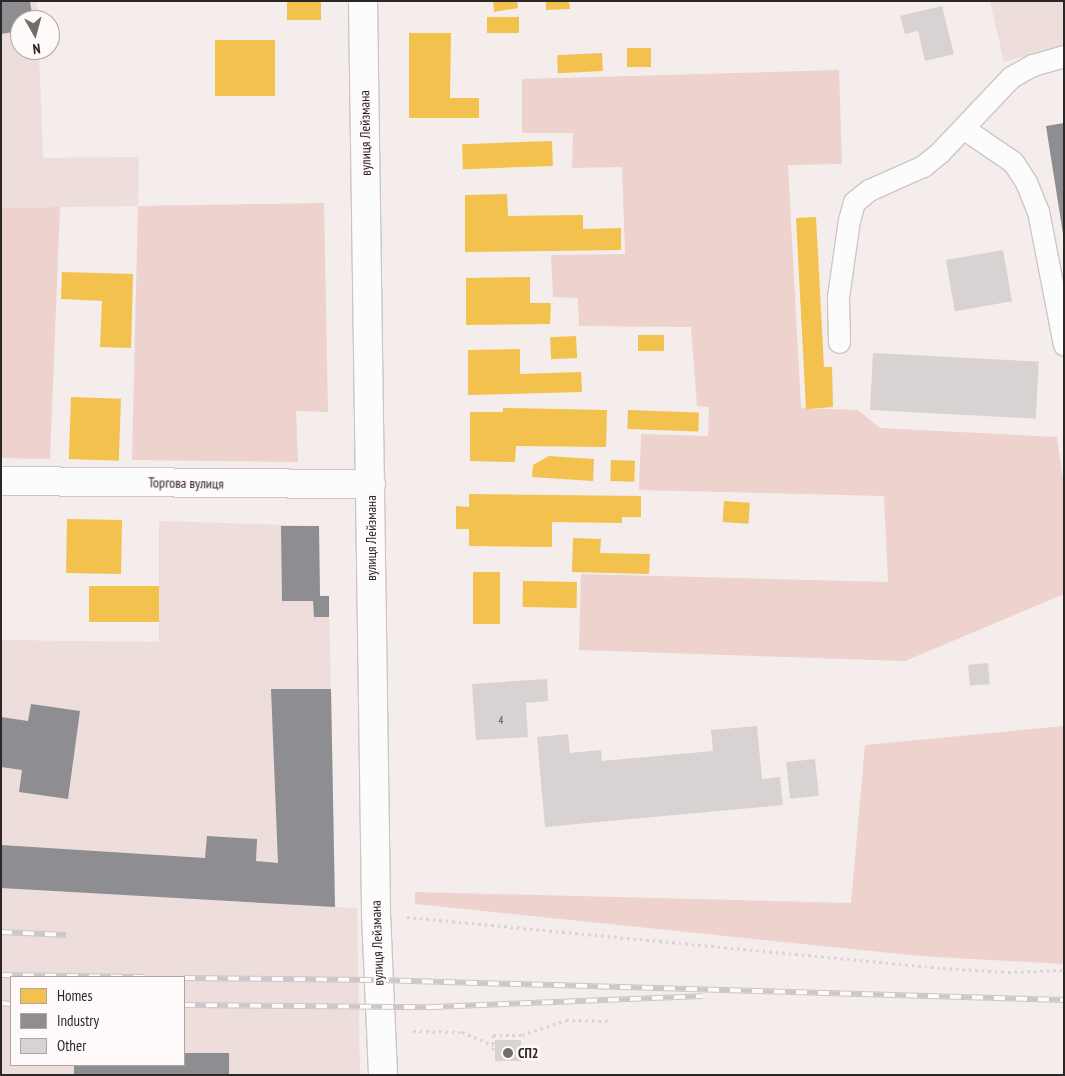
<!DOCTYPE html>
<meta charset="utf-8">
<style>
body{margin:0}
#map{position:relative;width:1065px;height:1076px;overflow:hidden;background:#f4edec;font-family:"PT Sans Narrow",sans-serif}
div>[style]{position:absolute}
.built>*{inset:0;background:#eddedc}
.green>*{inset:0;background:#edd2ce}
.homes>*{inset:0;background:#f2c14e;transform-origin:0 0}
.industry>*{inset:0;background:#8d8d92}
.building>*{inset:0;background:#d8d3d2;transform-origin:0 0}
.path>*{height:3px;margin-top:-1.5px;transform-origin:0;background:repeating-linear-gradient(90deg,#d7d4d4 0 2.5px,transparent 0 6.5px)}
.roads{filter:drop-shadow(1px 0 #ccc6c6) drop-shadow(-1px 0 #ccc6c6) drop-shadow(0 1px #ccc6c6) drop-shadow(0 -1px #ccc6c6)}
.lane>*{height:21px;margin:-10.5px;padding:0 10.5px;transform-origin:10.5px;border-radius:10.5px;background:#fdfcfc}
.street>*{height:28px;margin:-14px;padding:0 14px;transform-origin:14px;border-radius:14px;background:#fdfcfc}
.secondary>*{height:28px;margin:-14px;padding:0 14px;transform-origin:14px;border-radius:14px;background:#fdfcfc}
.rail>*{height:5.5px;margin-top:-2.75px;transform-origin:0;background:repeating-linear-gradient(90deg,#fff9f9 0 11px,#cbc9c8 0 22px);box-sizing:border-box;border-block:1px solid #cbc9c8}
.dots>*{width:14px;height:14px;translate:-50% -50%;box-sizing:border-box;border:2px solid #fff9f9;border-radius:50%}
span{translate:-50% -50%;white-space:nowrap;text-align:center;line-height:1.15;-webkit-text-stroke:5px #fff9f9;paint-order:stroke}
.number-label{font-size:11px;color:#575251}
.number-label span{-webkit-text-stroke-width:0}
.street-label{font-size:14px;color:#2c2726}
.poi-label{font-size:14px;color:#2c2726;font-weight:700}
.left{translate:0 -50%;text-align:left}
.frame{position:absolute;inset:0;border:2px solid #2c2726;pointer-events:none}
.legend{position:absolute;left:10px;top:976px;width:175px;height:90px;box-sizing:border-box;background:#fff9f9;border:1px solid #aba5a5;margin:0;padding:6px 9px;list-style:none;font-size:15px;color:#2c2726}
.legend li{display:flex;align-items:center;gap:10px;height:25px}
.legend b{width:25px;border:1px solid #aba5a5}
.north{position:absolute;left:10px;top:10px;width:50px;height:50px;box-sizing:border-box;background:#fff9f9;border:1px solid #aba5a5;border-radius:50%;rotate:173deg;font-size:14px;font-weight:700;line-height:20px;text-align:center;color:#2c2726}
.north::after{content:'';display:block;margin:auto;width:18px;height:22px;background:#726c6b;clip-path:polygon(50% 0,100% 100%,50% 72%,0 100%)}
</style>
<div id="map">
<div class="built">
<i style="clip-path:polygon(1px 1px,37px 1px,38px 20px,20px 20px,20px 50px,39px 50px,43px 158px,139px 157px,138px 206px,1px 208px)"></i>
<i style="clip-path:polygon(990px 1px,1064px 1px,1064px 46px,1004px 62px)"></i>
<i style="clip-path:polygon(evenodd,159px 521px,319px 526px,320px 595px,329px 596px,335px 907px,357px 908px,360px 1075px,1px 1075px,1px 640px,159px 642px,159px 521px,11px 977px,184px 977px,184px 1065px,11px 1065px,11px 977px)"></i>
</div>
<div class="green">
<i style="clip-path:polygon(839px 70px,842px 164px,788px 165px,801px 408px,858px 410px,880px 428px,1057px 437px,1064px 486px,1064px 594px,905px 661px,579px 650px,581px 574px,888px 582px,884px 496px,639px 490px,641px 434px,708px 436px,709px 407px,697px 406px,691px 327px,579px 326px,578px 298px,553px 297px,551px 255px,625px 254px,622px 167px,572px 168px,573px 133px,522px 133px,522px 79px)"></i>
<i style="clip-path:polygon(324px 203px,328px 412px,296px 411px,298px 462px,132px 460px,138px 206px)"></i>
<i style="clip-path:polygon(60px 207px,50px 459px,1px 458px,1px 208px)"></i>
<i style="clip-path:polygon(1064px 726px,1064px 964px,920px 956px,415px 904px,415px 892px,851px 903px,865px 745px)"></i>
</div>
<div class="homes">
<i style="left:287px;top:1px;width:34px;height:19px"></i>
<i style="clip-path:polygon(493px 1px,517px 1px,518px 8px,494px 12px)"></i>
<i style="clip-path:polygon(546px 1px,569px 1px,570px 9px,546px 10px)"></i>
<i style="left:519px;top:17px;width:16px;height:32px;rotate:90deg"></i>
<i style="clip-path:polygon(409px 33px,451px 33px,450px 98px,479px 98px,479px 118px,409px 118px)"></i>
<i style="left:215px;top:40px;width:60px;height:56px"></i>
<i style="left:651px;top:48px;width:19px;height:24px;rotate:90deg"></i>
<i style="left:602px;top:53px;width:18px;height:45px;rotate:87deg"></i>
<i style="left:552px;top:141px;width:25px;height:90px;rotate:88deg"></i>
<i style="clip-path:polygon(507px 194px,508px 216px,583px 215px,583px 229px,621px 228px,621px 250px,465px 252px,465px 195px)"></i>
<i style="clip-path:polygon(816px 217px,824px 367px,832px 367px,833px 407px,806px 409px,796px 218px)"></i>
<i style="clip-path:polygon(62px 272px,133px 274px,131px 348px,100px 347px,102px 301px,61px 299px)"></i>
<i style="clip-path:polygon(530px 277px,530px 303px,551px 303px,550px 324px,466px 325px,466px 278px)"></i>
<i style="left:664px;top:335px;width:16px;height:26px;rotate:90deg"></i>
<i style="left:576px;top:336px;width:22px;height:26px;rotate:87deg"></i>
<i style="clip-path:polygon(520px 349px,520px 374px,581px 372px,582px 392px,468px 395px,468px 350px)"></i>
<i style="left:71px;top:397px;width:50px;height:62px;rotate:2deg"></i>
<i style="clip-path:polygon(503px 408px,607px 410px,606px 447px,516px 446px,515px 462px,470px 461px,470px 412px,503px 412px)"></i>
<i style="left:628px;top:410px;width:71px;height:19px;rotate:2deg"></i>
<i style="clip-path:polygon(549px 456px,594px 459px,593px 481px,532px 477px,533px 465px)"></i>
<i style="left:611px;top:460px;width:24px;height:21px;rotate:2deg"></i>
<i style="clip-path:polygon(469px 494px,641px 496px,641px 517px,622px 517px,622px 523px,552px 522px,552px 547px,469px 546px,469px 529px,456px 529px,456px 506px,469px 507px)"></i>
<i style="left:724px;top:501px;width:26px;height:21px;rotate:4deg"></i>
<i style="left:67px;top:519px;width:55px;height:54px;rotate:1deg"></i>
<i style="clip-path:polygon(573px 538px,601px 539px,600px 553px,650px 554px,649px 574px,572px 572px)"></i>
<i style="left:473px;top:572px;width:27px;height:52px"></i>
<i style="left:523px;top:581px;width:54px;height:26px;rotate:1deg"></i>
<i style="left:89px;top:586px;width:70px;height:36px"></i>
</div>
<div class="industry">
<i style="clip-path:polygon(1px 1px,30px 1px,33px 20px,20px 20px,20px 31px,1px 34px)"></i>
<i style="clip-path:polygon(1064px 123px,1064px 234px,1063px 234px,1046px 126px)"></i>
<i style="clip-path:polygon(281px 526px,319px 526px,320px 596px,329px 596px,329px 617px,314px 617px,313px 601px,282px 601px)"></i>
<i style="clip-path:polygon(271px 689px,331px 689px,335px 907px,1px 888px,1px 845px,205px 858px,207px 836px,257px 839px,256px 861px,278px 863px)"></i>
<i style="clip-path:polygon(31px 704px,80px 711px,68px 799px,19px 792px,22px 770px,1px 767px,1px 717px,28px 721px)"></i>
<i style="clip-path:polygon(184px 1053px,229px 1053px,229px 1075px,74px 1075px,74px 1065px,184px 1065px)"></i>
</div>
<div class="building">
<i style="clip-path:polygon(942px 6px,954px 54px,925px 61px,918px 31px,905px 34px,900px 16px)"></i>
<i style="left:1003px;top:250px;width:52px;height:58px;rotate:80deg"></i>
<i style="left:873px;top:353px;width:166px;height:57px;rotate:3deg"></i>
<i style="left:988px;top:663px;width:21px;height:20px;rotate:85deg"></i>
<i style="clip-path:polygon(547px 679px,548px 701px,526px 703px,528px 737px,476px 740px,472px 684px)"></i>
<i style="clip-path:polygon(757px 726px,762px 779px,780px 777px,783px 805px,545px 827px,537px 737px,568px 734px,570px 753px,601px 750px,602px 761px,713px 751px,711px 730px)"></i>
<i style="left:815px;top:759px;width:37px;height:29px;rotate:84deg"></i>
<i style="left:495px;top:1040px;width:26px;height:21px"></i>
</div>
<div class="path">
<i style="left:407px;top:917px;width:538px;rotate:5.44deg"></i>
<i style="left:943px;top:968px;width:65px;rotate:3.5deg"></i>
<i style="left:1008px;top:972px;width:56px;rotate:-2deg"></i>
<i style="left:413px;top:1031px;width:49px;rotate:1.2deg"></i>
<i style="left:462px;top:1032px;width:34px;rotate:23deg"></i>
<i style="left:493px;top:1050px;width:15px;rotate:-90deg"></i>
<i style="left:493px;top:1035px;width:29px"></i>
<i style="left:522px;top:1035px;width:46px;rotate:-18.8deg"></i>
<i style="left:566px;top:1020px;width:42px;rotate:1.4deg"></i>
</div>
<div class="roads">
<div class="lane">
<i style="left:963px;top:128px;width:60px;rotate:34.2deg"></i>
<i style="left:1013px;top:162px;width:24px;rotate:57deg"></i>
<i style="left:1026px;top:182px;width:31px;rotate:68deg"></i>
<i style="left:1038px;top:211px;width:136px;rotate:79deg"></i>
<i style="left:839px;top:342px;width:45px;rotate:-91.3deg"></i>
<i style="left:838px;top:297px;width:78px;rotate:-81.9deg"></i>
<i style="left:849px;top:220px;width:19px;rotate:-74deg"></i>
<i style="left:854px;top:202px;width:19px;rotate:-39deg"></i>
<i style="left:869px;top:190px;width:59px;rotate:-24deg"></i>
<i style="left:923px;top:166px;width:22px;rotate:-39deg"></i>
<i style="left:940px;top:152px;width:103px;rotate:-46.6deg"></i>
<i style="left:1011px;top:77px;width:25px;rotate:-29deg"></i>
<i style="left:1033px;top:65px;width:32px;rotate:-16deg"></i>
</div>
<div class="street">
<i style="left:1px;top:481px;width:370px;rotate:0.5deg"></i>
</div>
<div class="secondary">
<i style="left:363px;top:1px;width:913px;rotate:89.18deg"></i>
<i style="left:376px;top:914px;width:161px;rotate:87.5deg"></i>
</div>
</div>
<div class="rail">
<i style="left:1px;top:932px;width:65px;rotate:2.6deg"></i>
<i style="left:1px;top:975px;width:143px;rotate:0.8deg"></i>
<i style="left:184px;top:978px;width:194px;rotate:0.6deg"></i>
<i style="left:378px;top:980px;width:686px;rotate:1.67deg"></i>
<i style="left:1px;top:1003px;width:10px;rotate:6deg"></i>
<i style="left:184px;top:1005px;width:248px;rotate:0.5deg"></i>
<i style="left:432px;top:1007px;width:271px;rotate:-2.3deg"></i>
<i style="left:1063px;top:1027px;width:1px"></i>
</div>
<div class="dots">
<i style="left:508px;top:1053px;background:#726c6b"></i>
</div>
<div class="number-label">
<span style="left:501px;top:720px">4</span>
</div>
<div class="street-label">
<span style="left:365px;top:133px;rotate:-91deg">вулиця Лейзмана</span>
<span style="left:186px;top:483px;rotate:1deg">Торгова вулиця</span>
<span style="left:371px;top:538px;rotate:-90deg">вулиця Лейзмана</span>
<span style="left:377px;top:943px;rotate:-92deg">вулиця Лейзмана</span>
</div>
<div class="poi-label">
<span class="left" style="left:518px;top:1053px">СП2</span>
</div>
<div class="frame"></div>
<ul class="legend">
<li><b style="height:14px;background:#f2c14e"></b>Homes</li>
<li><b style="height:14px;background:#8d8d92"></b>Industry</li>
<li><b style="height:14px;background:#d8d3d2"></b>Other</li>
</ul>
<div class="north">N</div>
</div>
